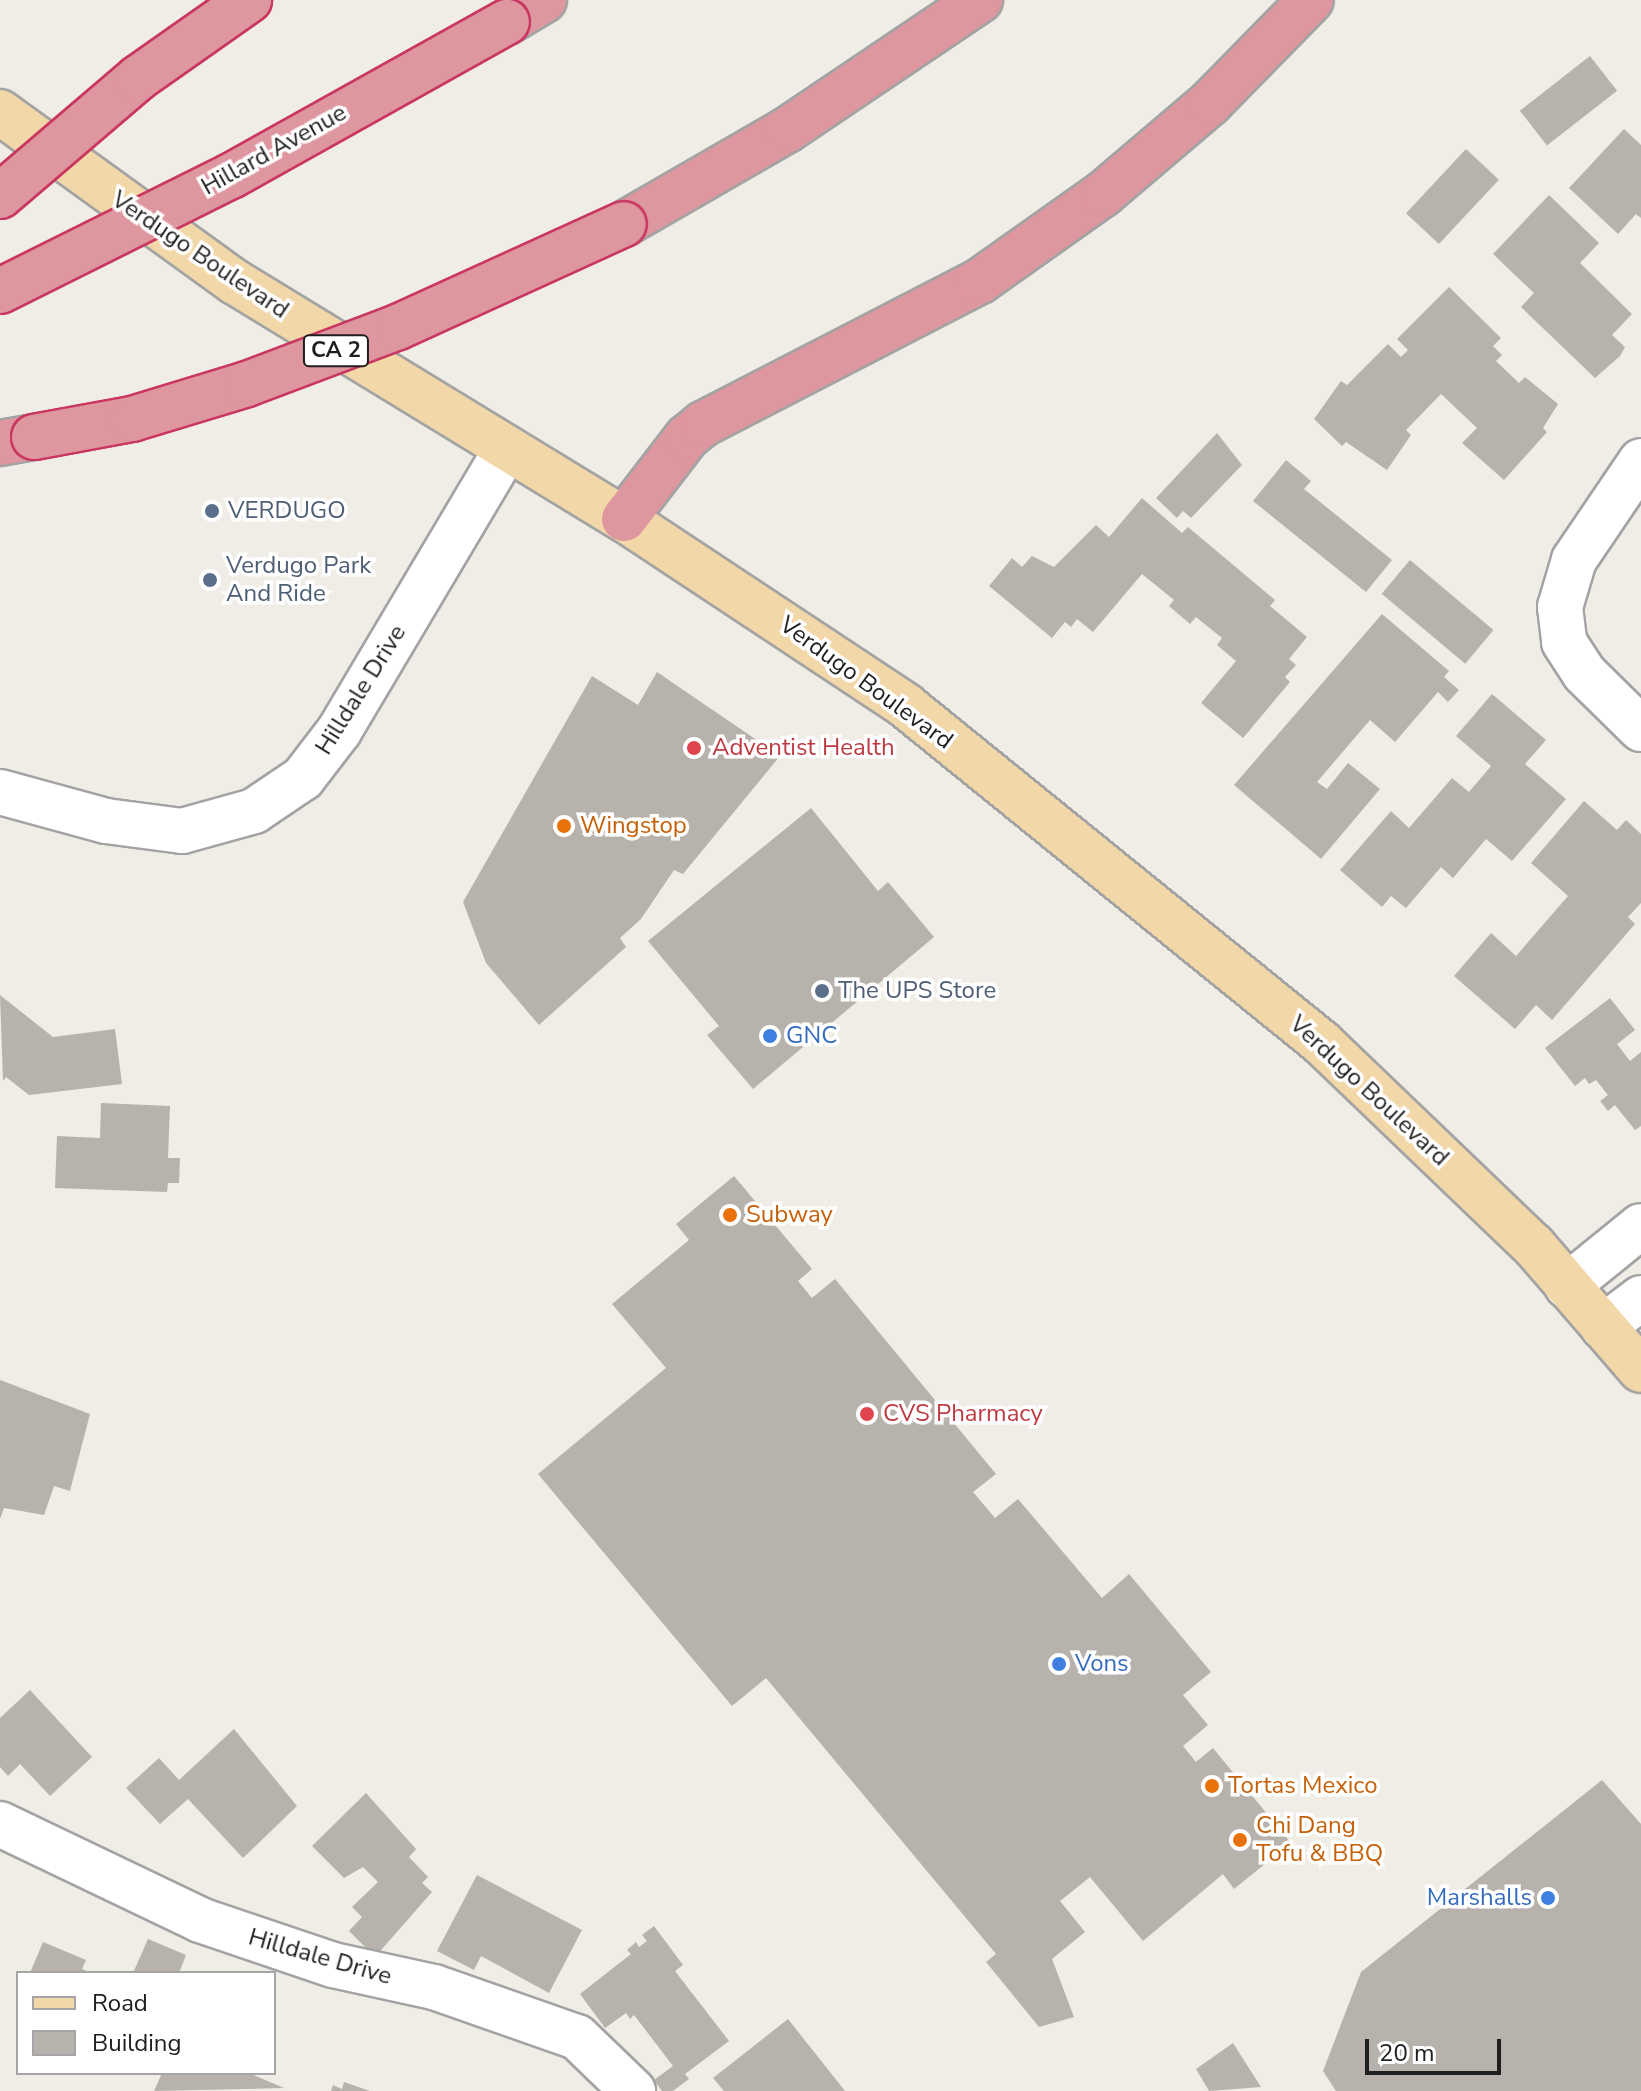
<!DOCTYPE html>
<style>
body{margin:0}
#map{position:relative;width:1641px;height:2091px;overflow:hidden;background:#efede6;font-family:"Nunito Sans",sans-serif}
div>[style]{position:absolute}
.building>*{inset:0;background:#b8b2ac;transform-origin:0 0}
.roads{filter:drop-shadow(2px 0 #a3a3a3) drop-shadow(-2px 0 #a3a3a3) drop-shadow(0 2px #a3a3a3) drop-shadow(0 -2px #a3a3a3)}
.minor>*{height:44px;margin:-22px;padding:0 22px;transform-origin:22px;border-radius:22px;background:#fff}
.major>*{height:44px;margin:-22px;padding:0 22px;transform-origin:22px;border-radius:22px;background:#f2d7a8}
.highway>*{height:44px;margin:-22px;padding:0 22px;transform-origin:22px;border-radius:22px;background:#de969f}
.bridges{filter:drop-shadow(2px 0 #c93760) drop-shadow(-2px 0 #c93760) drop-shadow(0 2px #c93760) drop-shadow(0 -2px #c93760)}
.highway-bridge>*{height:44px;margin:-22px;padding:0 22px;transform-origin:22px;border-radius:22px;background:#de969f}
.dots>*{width:22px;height:22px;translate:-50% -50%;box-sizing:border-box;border:4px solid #fff;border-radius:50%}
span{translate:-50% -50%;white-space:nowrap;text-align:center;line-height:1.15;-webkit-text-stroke:7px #fff;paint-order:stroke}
.shield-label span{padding:2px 6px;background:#fff;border:2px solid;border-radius:6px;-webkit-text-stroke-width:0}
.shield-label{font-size:22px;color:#1f1f1f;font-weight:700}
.street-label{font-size:24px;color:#1f1f1f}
.service-label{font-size:24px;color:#4e5e75}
.left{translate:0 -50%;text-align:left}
.health-label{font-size:24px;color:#be3a42}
.food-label{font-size:24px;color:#c56008}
.shop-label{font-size:24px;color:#366cbe}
.right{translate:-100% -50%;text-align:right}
.legend{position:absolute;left:16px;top:1971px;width:260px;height:104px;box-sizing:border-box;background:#fff;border:2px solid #a5a5a5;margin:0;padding:10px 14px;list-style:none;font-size:24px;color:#1f1f1f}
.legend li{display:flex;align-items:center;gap:16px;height:40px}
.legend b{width:40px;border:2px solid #a5a5a5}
.scale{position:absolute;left:1365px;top:2039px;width:136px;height:36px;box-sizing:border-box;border:4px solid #1f1f1f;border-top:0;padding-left:10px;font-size:24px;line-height:28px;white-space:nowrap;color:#1f1f1f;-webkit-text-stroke:6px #fff;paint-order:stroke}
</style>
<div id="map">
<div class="building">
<i style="left:1590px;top:56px;width:44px;height:89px;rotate:52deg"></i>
<i style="clip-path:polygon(1624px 129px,1641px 145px,1641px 218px,1636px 214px,1618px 234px,1569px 188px)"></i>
<i style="left:1466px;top:149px;width:45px;height:88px;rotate:43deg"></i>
<i style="clip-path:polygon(1549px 195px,1599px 243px,1580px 263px,1632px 314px,1612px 335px,1625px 347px,1620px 356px,1595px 378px,1521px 307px,1534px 293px,1493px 254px)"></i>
<i style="clip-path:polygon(1449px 287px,1501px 338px,1493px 346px,1502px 355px,1496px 361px,1519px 383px,1525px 377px,1558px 404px,1543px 428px,1547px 432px,1504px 480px,1462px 443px,1477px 428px,1441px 394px,1406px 430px,1411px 435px,1387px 470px,1346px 442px,1342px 446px,1314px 419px,1341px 381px,1347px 385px,1388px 344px,1401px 357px,1408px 350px,1397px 339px)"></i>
<i style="clip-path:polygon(1217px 433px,1242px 465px,1191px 518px,1183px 511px,1177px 518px,1156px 498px)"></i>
<i style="clip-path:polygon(1286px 460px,1311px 481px,1304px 489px,1392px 560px,1366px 592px,1253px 501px)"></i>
<i style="clip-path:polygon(1142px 498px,1182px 533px,1188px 527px,1275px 600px,1270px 606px,1307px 637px,1289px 659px,1296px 665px,1285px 677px,1290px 682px,1243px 738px,1201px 703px,1236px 661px,1217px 645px,1222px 638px,1196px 617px,1190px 624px,1169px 606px,1174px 600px,1142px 574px,1093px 632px,1077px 619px,1071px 627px,1065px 622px,1052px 638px,989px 586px,1012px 558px,1022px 567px,1032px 556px,1054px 567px,1096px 525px,1109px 537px)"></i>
<i style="left:1410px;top:560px;width:109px;height:44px;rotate:40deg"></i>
<i style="clip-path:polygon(1382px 614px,1449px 671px,1444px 677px,1459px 690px,1448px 702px,1438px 692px,1395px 742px,1370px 720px,1317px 782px,1327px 789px,1348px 763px,1380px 789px,1321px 859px,1234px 785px)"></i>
<i style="clip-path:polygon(657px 672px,780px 756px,683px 874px,674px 870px,641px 919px,620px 938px,626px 947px,539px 1025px,486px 963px,463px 902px,592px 676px,638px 705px)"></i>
<i style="clip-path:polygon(1492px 694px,1546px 740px,1525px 764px,1566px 799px,1512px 861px,1486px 839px,1453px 878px,1441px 867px,1406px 908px,1391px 896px,1382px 907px,1340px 870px,1391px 811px,1409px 828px,1452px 778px,1469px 792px,1491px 766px,1456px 736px)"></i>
<i style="clip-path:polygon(1584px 801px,1617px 830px,1626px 820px,1641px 834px,1641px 903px,1628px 917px,1635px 924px,1552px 1020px,1536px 1005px,1515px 1029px,1454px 976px,1491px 933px,1516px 956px,1568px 896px,1531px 863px)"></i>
<i style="clip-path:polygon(811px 808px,878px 891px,888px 882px,934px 937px,753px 1089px,707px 1035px,719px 1026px,648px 941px)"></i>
<i style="clip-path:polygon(0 995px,53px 1037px,115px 1029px,122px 1084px,29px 1095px,6px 1077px,3px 1081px)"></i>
<i style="clip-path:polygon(1610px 998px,1635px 1030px,1617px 1044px,1630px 1061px,1641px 1052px,1641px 1126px,1635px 1130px,1615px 1105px,1608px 1111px,1600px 1101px,1608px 1095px,1596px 1080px,1589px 1084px,1585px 1078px,1575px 1086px,1545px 1048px)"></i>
<i style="clip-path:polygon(101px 1103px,170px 1106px,168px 1158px,180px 1158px,179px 1183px,168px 1183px,167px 1192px,55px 1188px,57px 1136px,100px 1138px)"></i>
<i style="clip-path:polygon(734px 1176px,812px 1269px,798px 1281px,812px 1298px,835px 1279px,996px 1474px,973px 1492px,995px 1518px,1018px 1499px,1102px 1598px,1129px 1574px,1211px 1672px,1183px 1695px,1208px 1725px,1183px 1746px,1196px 1762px,1213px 1748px,1291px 1843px,1234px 1889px,1223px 1874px,1143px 1941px,1090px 1877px,1060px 1901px,1085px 1932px,1052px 1959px,1074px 2017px,1039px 2027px,986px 1962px,996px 1954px,766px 1678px,732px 1706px,538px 1474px,666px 1368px,612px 1304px,689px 1240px,676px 1224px)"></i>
<i style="clip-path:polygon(0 1380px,90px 1414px,70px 1491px,54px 1486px,44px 1515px,4px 1508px,0 1519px)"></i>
<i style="clip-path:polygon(30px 1690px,92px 1757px,50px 1796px,20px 1764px,8px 1776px,0 1767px,0 1718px)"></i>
<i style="clip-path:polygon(234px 1729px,297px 1806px,243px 1858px,188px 1799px,160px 1824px,126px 1788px,159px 1758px,179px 1780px)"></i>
<i style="clip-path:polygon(1602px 1780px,1641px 1824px,1641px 2091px,1336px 2091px,1323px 2071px,1361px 1972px)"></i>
<i style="clip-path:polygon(366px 1793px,416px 1849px,409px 1857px,428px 1877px,422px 1883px,432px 1892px,375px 1957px,349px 1931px,362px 1917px,352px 1907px,378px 1882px,363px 1867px,344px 1878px,312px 1846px)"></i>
<i style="clip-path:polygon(477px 1875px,582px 1930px,549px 1993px,481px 1956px,474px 1970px,437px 1951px)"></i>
<i style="clip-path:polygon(654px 1926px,683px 1965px,675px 1971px,729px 2041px,685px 2074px,689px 2079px,673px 2091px,662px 2091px,654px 2080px,673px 2066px,634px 2015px,630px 2019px,626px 2013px,605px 2028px,580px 1994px,631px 1954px,627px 1950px,636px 1942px,639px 1947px,647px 1941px,642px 1935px)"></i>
<i style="clip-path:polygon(148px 1939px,186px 1955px,179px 1973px,133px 1973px)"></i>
<i style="clip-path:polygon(43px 1942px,86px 1960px,82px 1969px,91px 1973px,30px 1973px)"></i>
<i style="clip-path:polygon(788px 2019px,845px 2091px,724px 2091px,713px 2078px)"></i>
<i style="clip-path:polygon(1233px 2043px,1261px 2087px,1209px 2091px,1196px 2069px)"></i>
<i style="clip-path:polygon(162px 2073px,249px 2073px,284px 2088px,154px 2091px)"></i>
<i style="clip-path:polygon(344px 2082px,370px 2091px,331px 2091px,333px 2085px,342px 2089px)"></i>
</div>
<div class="roads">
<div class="minor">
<i style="left:1641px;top:461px;width:120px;rotate:124.1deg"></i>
<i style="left:1574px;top:560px;width:49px;rotate:106.6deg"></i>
<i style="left:1560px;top:607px;width:35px;rotate:83deg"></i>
<i style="left:1564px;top:642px;width:37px;rotate:57deg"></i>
<i style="left:1584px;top:673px;width:80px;rotate:44.5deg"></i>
<i style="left:0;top:792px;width:110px;rotate:15.3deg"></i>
<i style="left:106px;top:821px;width:77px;rotate:7.5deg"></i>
<i style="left:182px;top:831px;width:75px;rotate:-15.5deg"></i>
<i style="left:254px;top:811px;width:59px;rotate:-34deg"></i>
<i style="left:303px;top:778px;width:59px;rotate:-52.5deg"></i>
<i style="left:339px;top:731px;width:329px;rotate:-59.3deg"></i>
<i style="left:1567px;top:1286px;width:95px;rotate:-39deg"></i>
<i style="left:1603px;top:1327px;width:48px;rotate:-37.3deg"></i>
<i style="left:0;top:1824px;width:222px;rotate:25.6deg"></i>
<i style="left:200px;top:1920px;width:140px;rotate:18.7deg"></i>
<i style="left:333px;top:1965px;width:103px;rotate:12.3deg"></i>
<i style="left:434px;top:1987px;width:151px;rotate:19.3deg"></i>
<i style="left:577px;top:2037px;width:78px;rotate:44deg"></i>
</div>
<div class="major">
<i style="left:0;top:112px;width:290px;rotate:35.9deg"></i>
<i style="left:235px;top:282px;width:456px;rotate:31.4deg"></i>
<i style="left:624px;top:519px;width:338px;rotate:33.5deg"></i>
<i style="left:906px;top:706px;width:535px;rotate:39.01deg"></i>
<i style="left:1322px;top:1043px;width:292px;rotate:43.8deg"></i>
<i style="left:1533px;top:1245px;width:165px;rotate:49.2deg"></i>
</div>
<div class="highway">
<i style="left:507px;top:22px;width:43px;rotate:-30.7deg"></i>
<i style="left:624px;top:224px;width:188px;rotate:-30deg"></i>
<i style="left:787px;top:130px;width:233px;rotate:-34deg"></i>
<i style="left:0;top:443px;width:35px;rotate:-10deg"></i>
<i style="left:624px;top:519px;width:103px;rotate:-52.5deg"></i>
<i style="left:687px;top:437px;width:21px;rotate:-39deg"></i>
<i style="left:703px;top:424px;width:312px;rotate:-27.3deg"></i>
<i style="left:980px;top:281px;width:151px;rotate:-35.3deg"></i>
<i style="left:1103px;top:194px;width:140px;rotate:-40.4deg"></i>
<i style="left:1210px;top:103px;width:144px;rotate:-45.6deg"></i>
</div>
</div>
<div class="bridges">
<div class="highway-bridge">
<i style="left:0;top:196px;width:182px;rotate:-40.5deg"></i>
<i style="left:138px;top:78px;width:136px;rotate:-35.1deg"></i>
<i style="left:0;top:291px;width:258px;rotate:-26.5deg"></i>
<i style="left:231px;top:176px;width:316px;rotate:-29.2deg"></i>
<i style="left:34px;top:437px;width:100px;rotate:-10.4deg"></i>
<i style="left:132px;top:419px;width:120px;rotate:-16.9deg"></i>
<i style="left:247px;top:384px;width:161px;rotate:-20.7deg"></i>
<i style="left:398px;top:327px;width:248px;rotate:-24.5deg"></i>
</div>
</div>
<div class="dots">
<i style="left:212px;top:511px;background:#5c6f8a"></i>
<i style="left:210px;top:580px;background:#5c6f8a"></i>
<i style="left:694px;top:748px;background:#e0444e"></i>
<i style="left:564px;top:826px;background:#e8710a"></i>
<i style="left:822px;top:991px;background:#5c6f8a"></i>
<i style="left:770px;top:1036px;background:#3f7fe0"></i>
<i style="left:730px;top:1215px;background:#e8710a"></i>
<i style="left:867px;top:1414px;background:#e0444e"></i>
<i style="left:1059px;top:1664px;background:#3f7fe0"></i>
<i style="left:1212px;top:1786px;background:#e8710a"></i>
<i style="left:1240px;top:1840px;background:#e8710a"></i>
<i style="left:1548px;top:1898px;background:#3f7fe0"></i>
</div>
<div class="shield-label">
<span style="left:336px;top:351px">CA 2</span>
</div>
<div class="street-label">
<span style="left:274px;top:150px;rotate:-29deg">Hillard Avenue</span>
<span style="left:200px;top:255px;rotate:34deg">Verdugo Boulevard</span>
<span style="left:866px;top:683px;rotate:36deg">Verdugo Boulevard</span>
<span style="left:361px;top:690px;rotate:-58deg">Hilldale Drive</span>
<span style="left:1369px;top:1091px;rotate:43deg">Verdugo Boulevard</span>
<span style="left:320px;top:1957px;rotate:16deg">Hilldale Drive</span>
</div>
<div class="service-label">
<span class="left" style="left:228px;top:511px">VERDUGO</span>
<span class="left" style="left:226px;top:580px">Verdugo Park<br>And Ride</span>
<span class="left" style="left:838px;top:991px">The UPS Store</span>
</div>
<div class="health-label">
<span class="left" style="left:712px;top:748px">Adventist Health</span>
<span class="left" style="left:883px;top:1414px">CVS Pharmacy</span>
</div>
<div class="food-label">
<span class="left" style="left:580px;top:826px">Wingstop</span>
<span class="left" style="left:746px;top:1215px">Subway</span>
<span class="left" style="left:1228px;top:1786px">Tortas Mexico</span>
<span class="left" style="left:1256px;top:1840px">Chi Dang<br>Tofu &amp; BBQ</span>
</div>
<div class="shop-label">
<span class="left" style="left:786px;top:1036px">GNC</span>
<span class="left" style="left:1075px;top:1664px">Vons</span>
<span class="right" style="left:1532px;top:1898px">Marshalls</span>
</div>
<ul class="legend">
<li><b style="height:10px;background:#f2d7a8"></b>Road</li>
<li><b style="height:22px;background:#b8b2ac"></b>Building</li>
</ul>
<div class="scale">20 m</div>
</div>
